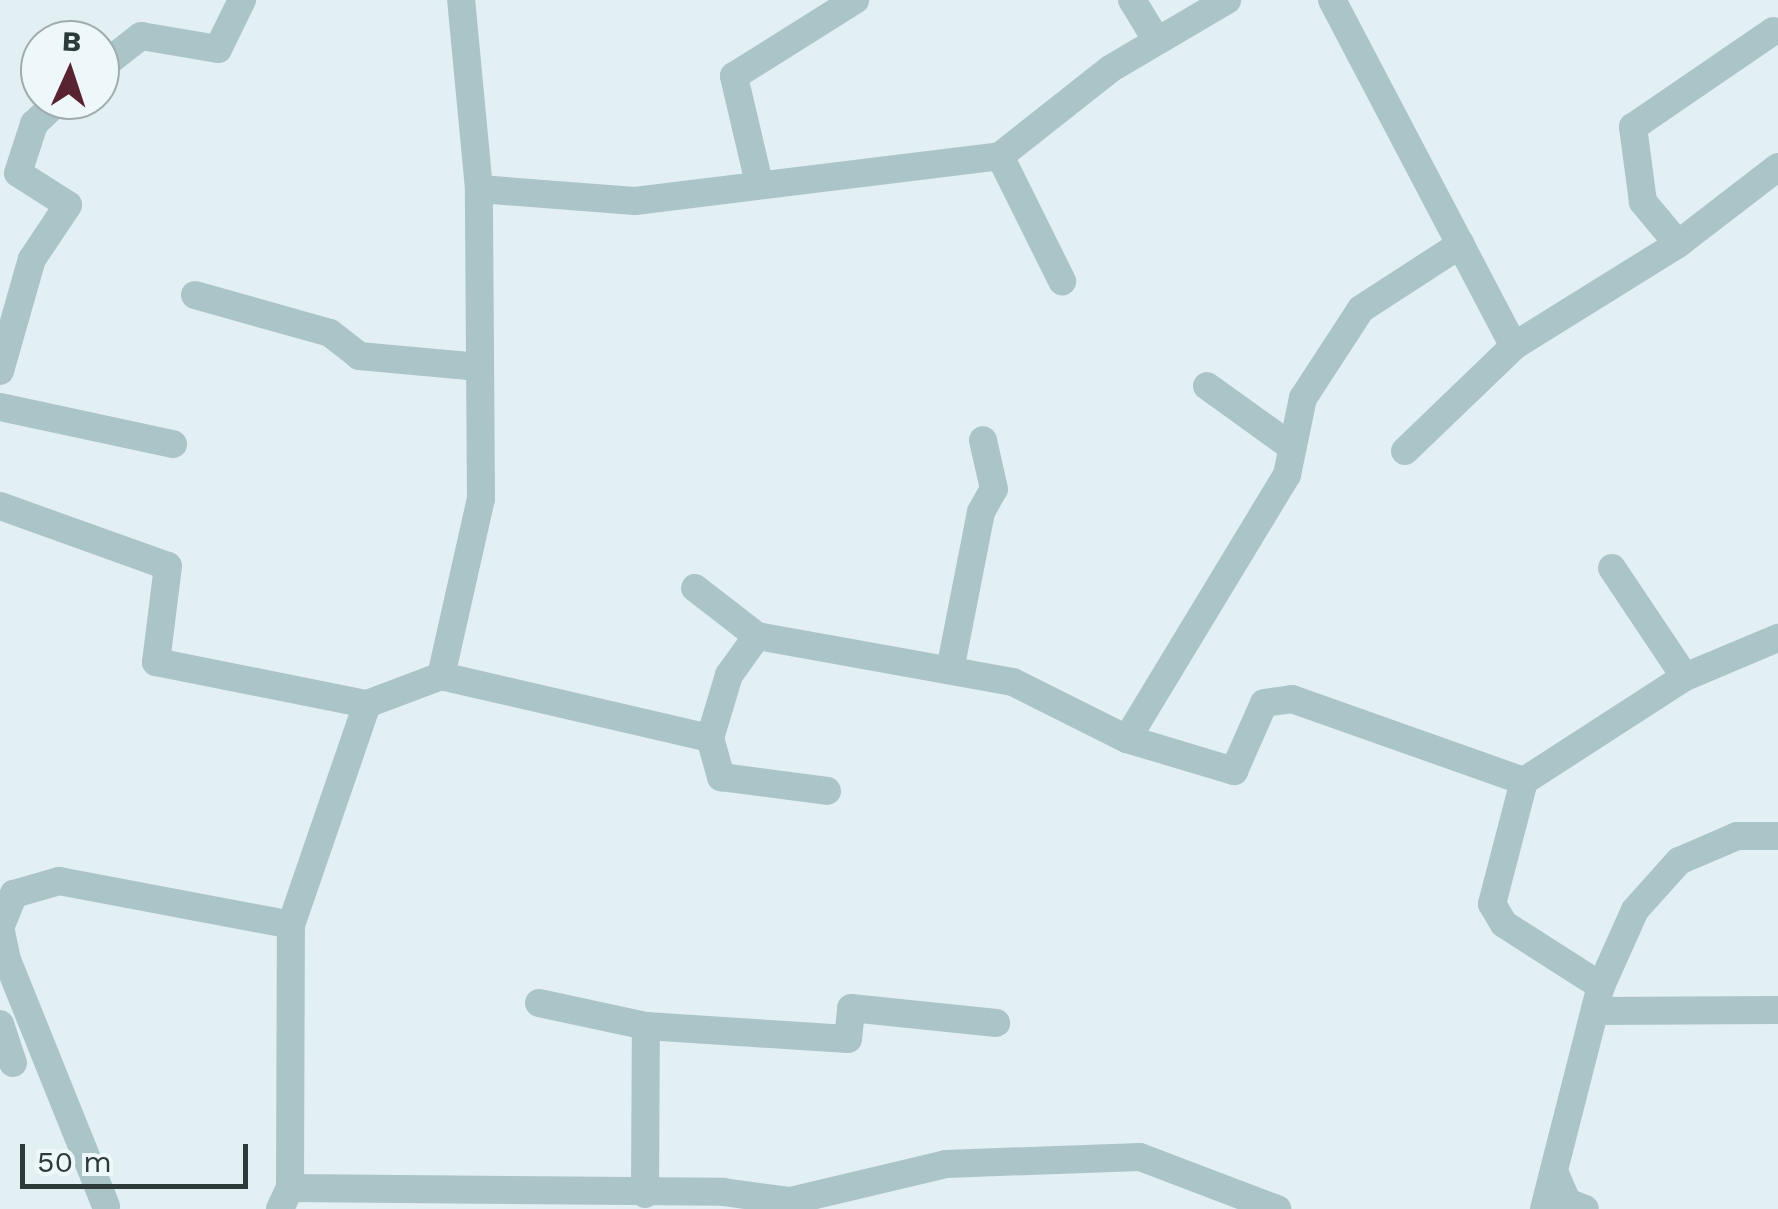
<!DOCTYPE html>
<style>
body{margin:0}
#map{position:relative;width:1778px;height:1209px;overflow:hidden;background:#e2eff3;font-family:"Work Sans",sans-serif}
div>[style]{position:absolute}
.minor>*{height:28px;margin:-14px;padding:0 14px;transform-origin:14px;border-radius:14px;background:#abc4c8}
span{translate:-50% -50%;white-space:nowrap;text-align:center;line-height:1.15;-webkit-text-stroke:9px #eef8fa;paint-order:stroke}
.north{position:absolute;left:20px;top:20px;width:100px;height:100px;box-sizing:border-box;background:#eef8fa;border:2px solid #a0acad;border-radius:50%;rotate:3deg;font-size:28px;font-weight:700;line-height:40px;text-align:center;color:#2c3a39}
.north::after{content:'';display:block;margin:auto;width:35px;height:45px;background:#5a2332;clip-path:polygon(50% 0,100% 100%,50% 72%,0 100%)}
.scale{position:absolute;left:20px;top:1144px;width:228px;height:45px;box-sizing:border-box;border:5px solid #2c3a39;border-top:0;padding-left:12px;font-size:30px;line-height:35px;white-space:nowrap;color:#2c3a39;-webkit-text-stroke:8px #eef8fa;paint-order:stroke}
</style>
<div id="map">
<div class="minor">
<i style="left:1132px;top:0;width:48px;rotate:58.6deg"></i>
<i style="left:1332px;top:0;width:391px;rotate:62.3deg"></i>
<i style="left:100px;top:68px;width:52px;rotate:-38deg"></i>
<i style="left:141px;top:36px;width:78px;rotate:9.6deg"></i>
<i style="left:218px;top:49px;width:55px;rotate:-63.9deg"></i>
<i style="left:1000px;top:156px;width:140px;rotate:63.6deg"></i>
<i style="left:759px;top:183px;width:110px;rotate:-103.2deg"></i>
<i style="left:734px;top:76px;width:143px;rotate:-32.1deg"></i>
<i style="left:479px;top:189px;width:156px;rotate:4.4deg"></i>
<i style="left:635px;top:201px;width:368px;rotate:-7deg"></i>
<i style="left:1000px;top:156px;width:140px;rotate:-38.3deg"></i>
<i style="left:1110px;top:69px;width:136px;rotate:-30.5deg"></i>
<i style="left:1678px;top:244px;width:55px;rotate:-129.8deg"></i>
<i style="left:1643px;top:202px;width:76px;rotate:-97.6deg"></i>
<i style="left:1633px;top:127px;width:170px;rotate:-34.4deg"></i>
<i style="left:195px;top:295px;width:140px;rotate:15.7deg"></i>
<i style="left:330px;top:333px;width:37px;rotate:38deg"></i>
<i style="left:359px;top:356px;width:121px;rotate:5.2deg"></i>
<i style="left:0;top:371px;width:116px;rotate:-74.1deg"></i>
<i style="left:32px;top:259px;width:65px;rotate:-56.3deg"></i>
<i style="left:68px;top:205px;width:59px;rotate:-147.4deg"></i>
<i style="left:18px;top:173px;width:52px;rotate:-71.9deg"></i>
<i style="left:34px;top:124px;width:35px;rotate:-44deg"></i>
<i style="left:1207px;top:386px;width:105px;rotate:35.7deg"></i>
<i style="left:0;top:407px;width:177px;rotate:12.1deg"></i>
<i style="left:1405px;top:451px;width:151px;rotate:-43.9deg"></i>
<i style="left:1514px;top:346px;width:193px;rotate:-31.9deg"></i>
<i style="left:1678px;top:244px;width:126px;rotate:-37.6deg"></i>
<i style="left:0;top:506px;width:178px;rotate:19.7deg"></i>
<i style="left:168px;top:566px;width:97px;rotate:97.1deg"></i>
<i style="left:156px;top:662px;width:215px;rotate:11.3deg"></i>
<i style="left:1612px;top:568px;width:131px;rotate:56.2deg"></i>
<i style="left:695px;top:588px;width:78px;rotate:37.7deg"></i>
<i style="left:950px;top:670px;width:161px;rotate:-78.9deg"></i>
<i style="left:981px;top:512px;width:26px;rotate:-61deg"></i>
<i style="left:994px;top:489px;width:50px;rotate:-102.7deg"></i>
<i style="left:441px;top:676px;width:276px;rotate:13deg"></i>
<i style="left:710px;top:738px;width:66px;rotate:-73.2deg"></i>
<i style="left:729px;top:675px;width:48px;rotate:-54.3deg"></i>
<i style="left:757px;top:636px;width:260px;rotate:10.2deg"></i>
<i style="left:1013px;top:682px;width:127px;rotate:26.6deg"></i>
<i style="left:1127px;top:739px;width:112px;rotate:16.7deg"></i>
<i style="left:1234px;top:771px;width:74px;rotate:-66.2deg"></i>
<i style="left:1264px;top:703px;width:28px;rotate:-8deg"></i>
<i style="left:1292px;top:699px;width:246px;rotate:19.5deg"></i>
<i style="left:1524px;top:781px;width:192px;rotate:-32.9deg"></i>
<i style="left:1685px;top:677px;width:101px;rotate:-22.8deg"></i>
<i style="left:710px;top:738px;width:41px;rotate:74.2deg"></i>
<i style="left:721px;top:777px;width:107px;rotate:7.5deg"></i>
<i style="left:1127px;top:739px;width:309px;rotate:-58.8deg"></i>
<i style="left:1287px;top:475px;width:79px;rotate:-78.3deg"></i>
<i style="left:1303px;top:398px;width:106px;rotate:-56.9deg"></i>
<i style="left:1361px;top:309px;width:119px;rotate:-33deg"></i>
<i style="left:1524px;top:781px;width:127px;rotate:104.6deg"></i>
<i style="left:1492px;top:904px;width:23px;rotate:59deg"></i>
<i style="left:1504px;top:924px;width:115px;rotate:32.6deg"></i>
<i style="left:539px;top:1003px;width:109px;rotate:12.1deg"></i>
<i style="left:646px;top:1026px;width:202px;rotate:3.7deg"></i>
<i style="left:848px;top:1039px;width:31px;rotate:-84deg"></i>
<i style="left:851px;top:1008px;width:146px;rotate:5.9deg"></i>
<i style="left:1595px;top:1011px;width:183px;rotate:-0.3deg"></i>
<i style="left:0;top:1024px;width:41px;rotate:71.6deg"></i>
<i style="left:1554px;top:1171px;width:34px;rotate:67deg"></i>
<i style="left:1567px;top:1202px;width:19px;rotate:21deg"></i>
<i style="left:290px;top:1188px;width:433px;rotate:0.5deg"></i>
<i style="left:723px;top:1192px;width:68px;rotate:7.7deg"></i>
<i style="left:790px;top:1201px;width:160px;rotate:-13.3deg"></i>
<i style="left:946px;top:1164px;width:194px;rotate:-2.1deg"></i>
<i style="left:1140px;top:1157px;width:147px;rotate:20.8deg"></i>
<i style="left:645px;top:1194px;width:168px;rotate:-89.7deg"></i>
<i style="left:106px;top:1206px;width:265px;rotate:-111.9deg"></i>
<i style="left:7px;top:960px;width:33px;rotate:-102deg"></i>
<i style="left:0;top:928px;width:37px;rotate:-68deg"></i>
<i style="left:14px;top:894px;width:47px;rotate:-16.1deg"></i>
<i style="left:59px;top:881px;width:236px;rotate:10.7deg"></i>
<i style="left:280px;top:1209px;width:23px;rotate:-65deg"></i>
<i style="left:290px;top:1188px;width:263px;rotate:-89.8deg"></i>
<i style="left:291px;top:925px;width:234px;rotate:-71deg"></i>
<i style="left:367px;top:704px;width:79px;rotate:-20.7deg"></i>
<i style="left:441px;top:676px;width:181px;rotate:-77.3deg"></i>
<i style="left:481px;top:499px;width:310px;rotate:-90.4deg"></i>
<i style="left:479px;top:189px;width:190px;rotate:-95.4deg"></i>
<i style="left:1544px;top:1209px;width:230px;rotate:-75.7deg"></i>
<i style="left:1601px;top:986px;width:83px;rotate:-65.9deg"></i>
<i style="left:1635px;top:910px;width:66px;rotate:-48.1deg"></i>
<i style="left:1679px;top:861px;width:63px;rotate:-23.3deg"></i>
<i style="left:1737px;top:836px;width:41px"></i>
</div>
<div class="north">B</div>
<div class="scale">50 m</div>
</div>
